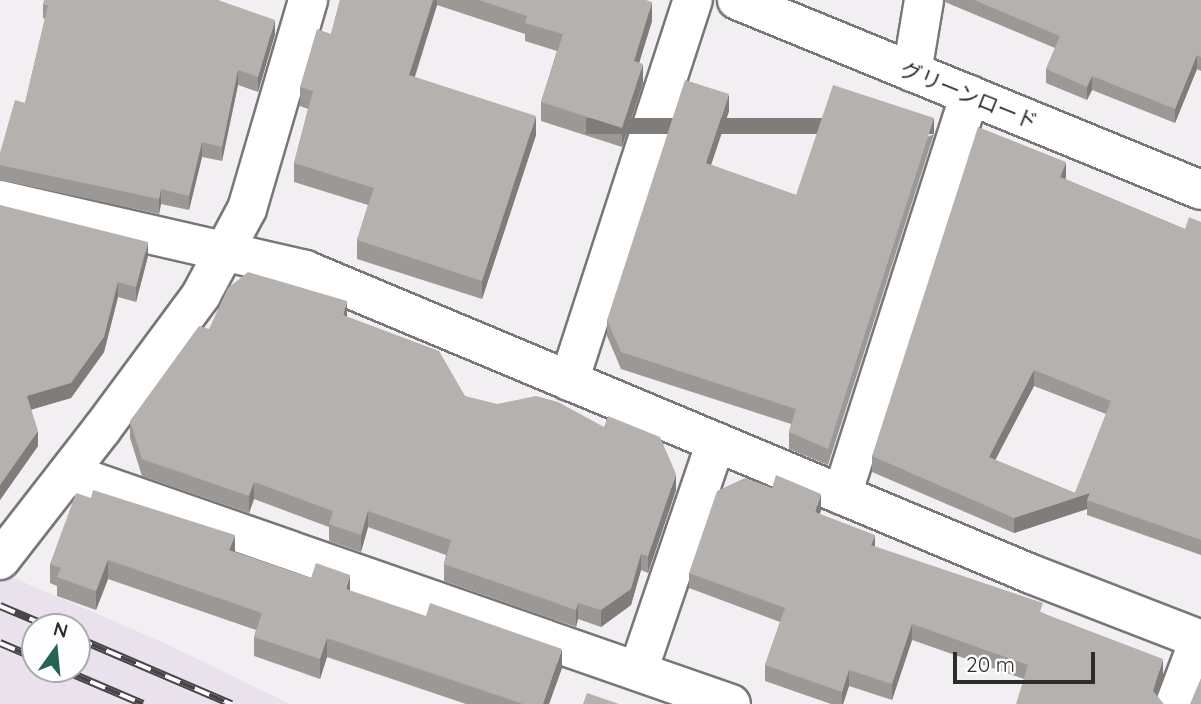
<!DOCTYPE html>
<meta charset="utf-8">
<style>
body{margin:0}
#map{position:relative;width:1201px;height:704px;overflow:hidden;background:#f2eff3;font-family:Quicksand,"Noto Sans JP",sans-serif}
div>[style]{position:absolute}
.built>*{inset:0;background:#e9e1eb}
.roads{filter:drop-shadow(2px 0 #787679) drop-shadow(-2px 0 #787679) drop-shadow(0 2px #787679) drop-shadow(0 -2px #787679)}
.minor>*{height:38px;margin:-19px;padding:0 19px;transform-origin:19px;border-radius:19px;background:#fff}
.tertiary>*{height:38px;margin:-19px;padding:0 19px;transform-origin:19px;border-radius:19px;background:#fff}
.rail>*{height:8px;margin-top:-4px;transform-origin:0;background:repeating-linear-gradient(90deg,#fefdff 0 16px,#474547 0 32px);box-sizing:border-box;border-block:2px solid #474547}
.wall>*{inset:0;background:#9c9896}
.shaded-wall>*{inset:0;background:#7f7c7a;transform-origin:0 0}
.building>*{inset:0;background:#b5b1af}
span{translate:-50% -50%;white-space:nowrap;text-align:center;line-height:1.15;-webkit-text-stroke:5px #fefdff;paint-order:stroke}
.street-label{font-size:21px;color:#2d2c2d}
.north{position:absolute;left:21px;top:613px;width:70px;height:70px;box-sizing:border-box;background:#fefdff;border:2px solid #aaa9ab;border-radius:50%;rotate:15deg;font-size:19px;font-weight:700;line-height:28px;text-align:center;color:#2d2c2d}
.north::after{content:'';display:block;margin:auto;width:24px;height:32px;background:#236452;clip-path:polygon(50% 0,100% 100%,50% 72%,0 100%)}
.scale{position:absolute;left:953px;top:652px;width:142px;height:32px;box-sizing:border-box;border:4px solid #2d2c2d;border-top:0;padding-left:9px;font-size:21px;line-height:24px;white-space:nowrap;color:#2d2c2d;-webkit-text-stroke:5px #fefdff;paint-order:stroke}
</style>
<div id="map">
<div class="built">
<i style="clip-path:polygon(evenodd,0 572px,158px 640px,290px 704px,0 704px,0 572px,35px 627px,77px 627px,77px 669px,35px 669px,35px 627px)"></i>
</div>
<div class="roads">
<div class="minor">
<i style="left:912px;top:72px;width:73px;rotate:-80.5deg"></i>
<i style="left:0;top:200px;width:313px;rotate:12.9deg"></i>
<i style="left:305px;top:270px;width:787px;rotate:22.72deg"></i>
<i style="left:1031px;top:574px;width:182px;rotate:21.2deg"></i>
<i style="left:569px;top:381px;width:401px;rotate:-72deg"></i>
<i style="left:68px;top:473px;width:702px;rotate:19.21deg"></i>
<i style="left:842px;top:495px;width:420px;rotate:-72.3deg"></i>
<i style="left:0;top:560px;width:166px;rotate:-52.1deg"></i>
<i style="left:638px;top:671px;width:242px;rotate:-71.2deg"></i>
<i style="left:1175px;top:704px;width:68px;rotate:-69.4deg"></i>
</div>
<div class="tertiary">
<i style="left:737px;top:0;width:501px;rotate:22.27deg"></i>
<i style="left:102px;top:429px;width:167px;rotate:-53.5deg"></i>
<i style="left:201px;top:295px;width:98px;rotate:-61.9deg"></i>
<i style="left:247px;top:209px;width:218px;rotate:-73.7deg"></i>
</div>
</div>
<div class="rail">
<i style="left:0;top:606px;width:54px;rotate:22.8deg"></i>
<i style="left:77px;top:638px;width:168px;rotate:23.2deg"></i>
<i style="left:0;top:643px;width:38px;rotate:23deg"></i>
<i style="left:61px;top:669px;width:89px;rotate:23.1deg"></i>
</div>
<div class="wall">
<i style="clip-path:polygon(340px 0,646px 0,652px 21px,639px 62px,643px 83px,622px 147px,541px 121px,541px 102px,557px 51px,525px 41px,525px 34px,437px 5px,415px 77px,536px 135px,482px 299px,357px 259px,357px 240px,368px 205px,294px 182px,294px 163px,308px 109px,300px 106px,300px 87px,331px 34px)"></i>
<i style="clip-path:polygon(945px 0,1201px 0,1201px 71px,1197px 69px,1175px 123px,1092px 90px,1087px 100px,1046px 83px,1046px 69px,1055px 48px,945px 2px)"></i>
<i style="clip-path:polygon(43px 4px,275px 34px,258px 92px,238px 85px,222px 161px,202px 157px,189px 210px,161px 204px,159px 214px,0 180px,0 153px,25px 103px,45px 19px,43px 18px)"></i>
<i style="clip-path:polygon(729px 111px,711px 165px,796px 195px,934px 134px,828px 465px,789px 449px,789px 432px,791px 424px,621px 369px,607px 336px,607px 320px)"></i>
<i style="clip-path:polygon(evenodd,1066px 177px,1065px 179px,1185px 229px,1201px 222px,1201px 555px,1087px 515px,1087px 509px,1014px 533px,872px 472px,872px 456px,1066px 177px,1034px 386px,1106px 414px,1075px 493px,995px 460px,1034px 386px)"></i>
<i style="clip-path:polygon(0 205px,148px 256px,136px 302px,118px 297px,104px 352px,71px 398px,31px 409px,38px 446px,0 500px)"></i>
<i style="clip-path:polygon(347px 317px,465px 396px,676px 490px,648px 573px,641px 570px,631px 605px,601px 627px,578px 619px,576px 627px,444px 581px,444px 564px,446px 555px,368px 527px,361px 552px,329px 541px,329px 527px,254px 499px,249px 513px,142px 476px,130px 438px,130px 421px,209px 329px)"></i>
<i style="clip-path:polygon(91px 498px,235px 552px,350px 591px,562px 668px,549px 704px,466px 704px,327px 657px,320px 679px,254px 656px,254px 637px,256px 630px,108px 579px,96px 610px,57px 596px,57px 586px,50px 583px,50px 564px)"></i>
<i style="clip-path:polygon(821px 510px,820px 514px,875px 547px,1043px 613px,1163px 675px,1157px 695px,1024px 679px,912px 640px,892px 700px,849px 686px,843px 704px,831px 704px,765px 681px,765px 665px,780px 622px,689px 588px,689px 573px)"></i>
</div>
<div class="shaded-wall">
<i style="clip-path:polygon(433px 0,437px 0,437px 5px,409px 94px,409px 75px)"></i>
<i style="clip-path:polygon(652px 2px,652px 21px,634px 80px,634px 61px)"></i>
<i style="clip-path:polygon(275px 20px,275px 34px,258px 92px,258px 77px)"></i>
<i style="clip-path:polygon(1197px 55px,1197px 69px,1175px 123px,1175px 109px)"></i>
<i style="clip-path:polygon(643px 64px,643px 83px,622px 147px,622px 128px)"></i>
<i style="clip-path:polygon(238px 70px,238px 85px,222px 161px,222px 147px)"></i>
<i style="clip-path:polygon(1092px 76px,1092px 90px,1087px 100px,1087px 87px)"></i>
<i style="clip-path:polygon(729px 94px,729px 111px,706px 180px,706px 163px)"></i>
<i style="clip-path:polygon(536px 116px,536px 135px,482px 299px,482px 281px)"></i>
<i style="left:934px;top:118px;width:16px;height:348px;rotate:90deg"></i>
<i style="clip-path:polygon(202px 142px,202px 157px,189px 210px,189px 196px)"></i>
<i style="clip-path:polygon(1066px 162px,1066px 177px,1060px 192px,1060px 177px)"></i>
<i style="clip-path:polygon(161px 189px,161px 204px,159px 214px,159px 199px)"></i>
<i style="clip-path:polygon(148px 242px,148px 256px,136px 302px,136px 287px)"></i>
<i style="clip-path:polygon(118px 282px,118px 297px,104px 352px,71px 398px,27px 411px,27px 396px)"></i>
<i style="clip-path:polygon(347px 301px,347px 318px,343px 315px)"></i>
<i style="clip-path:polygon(1034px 370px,1034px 386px,989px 472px,989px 457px)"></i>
<i style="clip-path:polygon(38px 431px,38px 446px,0 500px,0 485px)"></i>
<i style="clip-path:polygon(676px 474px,676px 490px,648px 573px,648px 556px)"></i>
<i style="clip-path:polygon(254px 482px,254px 499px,249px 513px,249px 496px)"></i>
<i style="clip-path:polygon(1090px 493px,1087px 500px,1087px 509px,1014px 533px,1014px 518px)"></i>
<i style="clip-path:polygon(821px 494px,821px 510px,815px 527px,815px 512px)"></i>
<i style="clip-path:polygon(368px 511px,368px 527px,361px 552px,361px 535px)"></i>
<i style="clip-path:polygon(235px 535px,235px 554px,229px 550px)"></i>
<i style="clip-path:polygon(875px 535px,875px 550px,871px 545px)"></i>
<i style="clip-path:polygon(641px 554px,641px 570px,631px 605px,601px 627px,601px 610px)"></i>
<i style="clip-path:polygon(108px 560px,108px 579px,96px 610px,96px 591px)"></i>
<i style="clip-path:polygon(350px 575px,350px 594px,346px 589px)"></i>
<i style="clip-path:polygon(578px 603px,578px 619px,576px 627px,576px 610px)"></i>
<i style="clip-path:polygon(912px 624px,912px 640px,892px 700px,892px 684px)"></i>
<i style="clip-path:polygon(327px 638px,327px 657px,320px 679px,320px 659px)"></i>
<i style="clip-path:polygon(562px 649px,562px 668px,549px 704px,543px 704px)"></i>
<i style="clip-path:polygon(1163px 659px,1163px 675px,1154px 704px,1153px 691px)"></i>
<i style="clip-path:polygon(849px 670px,849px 686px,843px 704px,842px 704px,842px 692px)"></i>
</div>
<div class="building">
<i style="clip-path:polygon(44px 0,218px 0,275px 20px,258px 77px,238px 70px,222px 147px,202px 142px,189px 196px,161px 189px,159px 199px,0 165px,0 153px,15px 100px,25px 103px,48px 5px,43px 4px)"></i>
<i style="clip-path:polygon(340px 0,433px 0,409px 75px,536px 116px,482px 281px,357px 240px,374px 188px,294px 163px,313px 91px,300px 87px,317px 29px,331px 34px)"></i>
<i style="clip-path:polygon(479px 0,646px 0,652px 2px,634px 61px,643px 64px,622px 128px,541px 102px,563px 34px,525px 23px,527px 16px)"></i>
<i style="clip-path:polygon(974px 0,1201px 0,1201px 57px,1197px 55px,1175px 109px,1092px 76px,1087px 87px,1046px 69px,1060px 36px)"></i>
<i style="clip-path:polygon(685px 80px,729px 94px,706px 163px,796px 195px,833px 85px,934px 118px,828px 449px,789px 432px,796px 409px,621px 352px,607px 320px)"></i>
<i style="clip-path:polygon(evenodd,978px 127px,1066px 162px,1060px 177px,1185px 229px,1189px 217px,1201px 222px,1201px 540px,1087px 500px,1090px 493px,1014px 518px,872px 456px,978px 127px,1034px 370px,1111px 401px,1075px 493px,989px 457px,1034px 370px)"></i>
<i style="clip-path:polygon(0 205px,148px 242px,136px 287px,118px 282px,104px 337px,71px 383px,27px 396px,38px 431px,0 485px)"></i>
<i style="clip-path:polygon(248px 272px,347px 301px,343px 315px,439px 351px,465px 396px,497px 404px,536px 396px,558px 402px,604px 427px,608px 416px,660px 437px,676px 474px,648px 556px,641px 554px,631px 589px,601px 610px,578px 603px,576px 610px,444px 564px,451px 540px,368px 511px,361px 535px,329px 524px,333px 511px,254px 482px,249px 496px,142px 459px,130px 421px,199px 326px,209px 329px,228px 288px)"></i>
<i style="clip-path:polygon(776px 475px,821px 494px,815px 512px,875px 535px,871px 545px,1043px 603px,1040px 612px,1163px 659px,1153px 691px,1164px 704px,1016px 704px,1028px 665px,912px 624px,892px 684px,849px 670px,842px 692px,765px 665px,785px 608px,689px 573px,717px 491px,745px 478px,772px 488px)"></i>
<i style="clip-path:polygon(93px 490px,235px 535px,229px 550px,311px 578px,316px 563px,350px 575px,346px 589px,426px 616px,430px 603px,562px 649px,543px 704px,523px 704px,327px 638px,320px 659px,254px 637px,262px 613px,108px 560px,96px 591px,57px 577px,61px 568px,50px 564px,76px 493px,91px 498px)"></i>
<i style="clip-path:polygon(1201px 678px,1201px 704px,1190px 704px)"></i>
<i style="clip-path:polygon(587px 693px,619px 704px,583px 704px)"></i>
</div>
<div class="street-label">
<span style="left:969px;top:95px;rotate:22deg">グリーンロード</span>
</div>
<div class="north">N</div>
<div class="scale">20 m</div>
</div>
